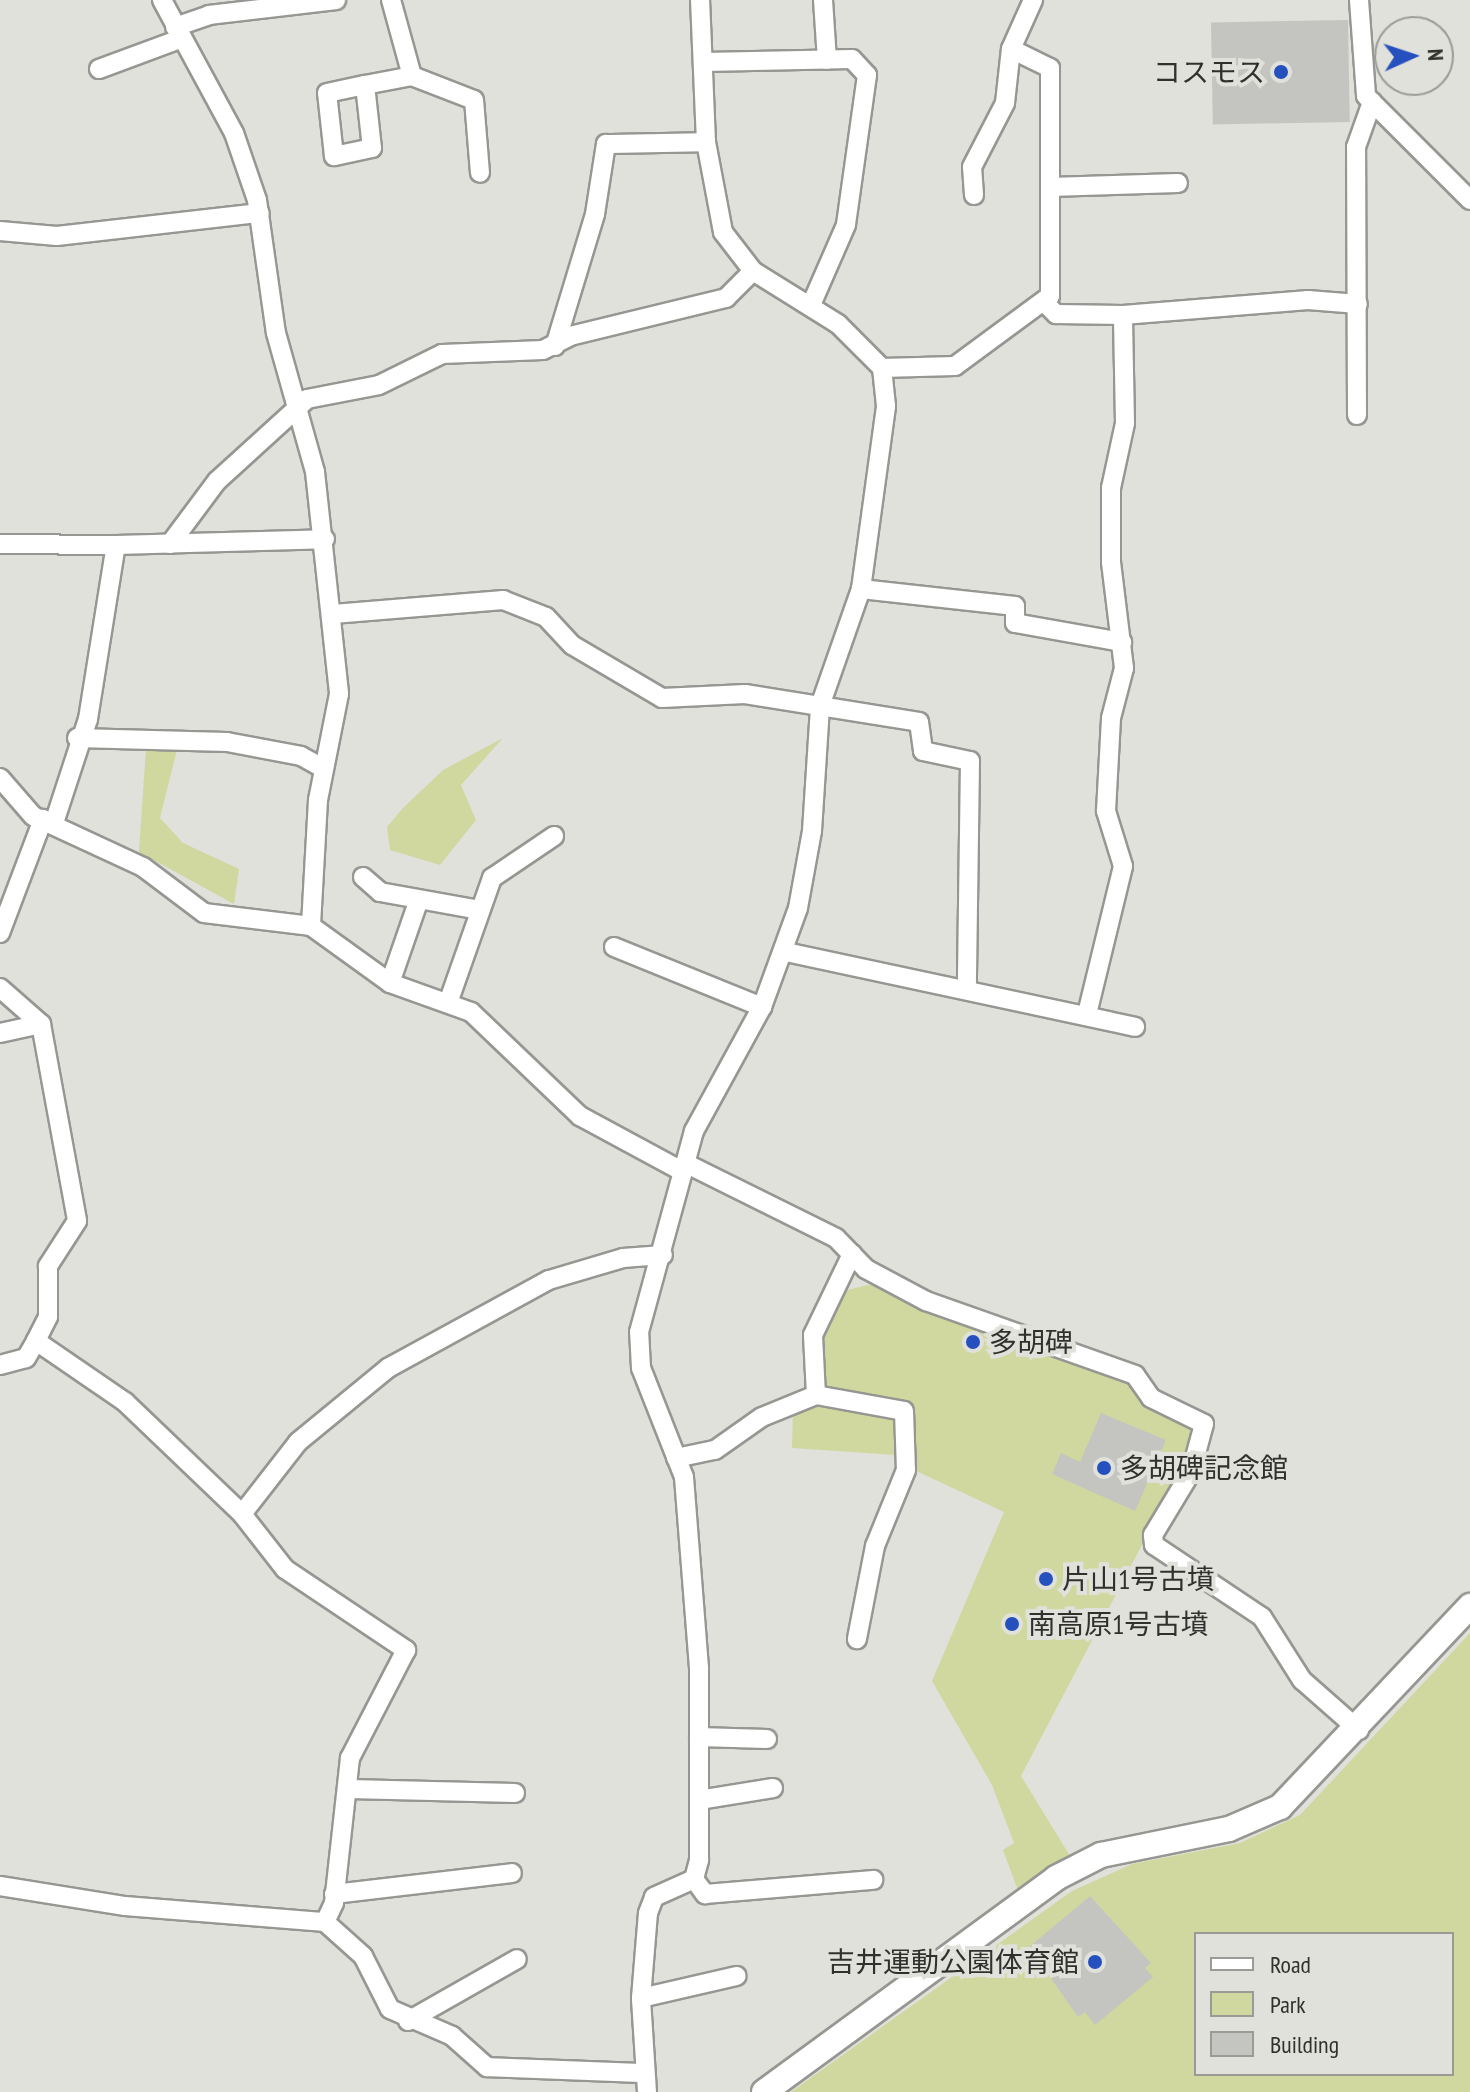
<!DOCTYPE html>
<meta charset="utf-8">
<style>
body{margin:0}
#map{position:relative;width:1470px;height:2092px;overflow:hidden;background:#e0e1db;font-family:"PT Sans Narrow","Noto Sans JP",sans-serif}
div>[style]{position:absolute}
.green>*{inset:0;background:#d0d89f}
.building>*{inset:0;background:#c4c5c0;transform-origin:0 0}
.roads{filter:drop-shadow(2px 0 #969792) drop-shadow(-2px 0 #969792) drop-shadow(0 2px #969792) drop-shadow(0 -2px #969792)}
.street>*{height:18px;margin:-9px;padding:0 9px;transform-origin:9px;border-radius:9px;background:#fff}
.secondary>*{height:24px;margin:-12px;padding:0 12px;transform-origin:12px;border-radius:12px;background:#fff}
.dots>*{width:22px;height:22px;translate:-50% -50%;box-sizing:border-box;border:4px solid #e0e1db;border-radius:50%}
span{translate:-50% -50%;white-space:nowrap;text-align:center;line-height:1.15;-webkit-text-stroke:8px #e0e1db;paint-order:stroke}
.poi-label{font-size:28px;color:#30312e}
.right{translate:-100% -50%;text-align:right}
.left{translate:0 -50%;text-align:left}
.legend{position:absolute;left:1194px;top:1932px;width:260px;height:144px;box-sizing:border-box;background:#e0e1db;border:2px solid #9a9b96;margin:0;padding:10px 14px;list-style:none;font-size:24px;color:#30312e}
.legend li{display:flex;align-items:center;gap:16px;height:40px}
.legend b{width:40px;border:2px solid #9a9b96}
.north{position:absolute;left:1374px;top:16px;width:80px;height:80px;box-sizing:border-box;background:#e0e1db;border:2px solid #9a9b96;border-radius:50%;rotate:87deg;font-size:22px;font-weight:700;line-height:32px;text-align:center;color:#30312e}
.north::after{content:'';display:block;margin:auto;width:28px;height:36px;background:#2550be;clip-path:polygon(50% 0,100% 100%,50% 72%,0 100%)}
</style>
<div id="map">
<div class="green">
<i style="clip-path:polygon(503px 738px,461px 785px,476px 820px,440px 865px,390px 850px,387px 827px,403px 808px,443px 770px)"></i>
<i style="clip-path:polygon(146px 748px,177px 750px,160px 818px,183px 843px,239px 869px,234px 904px,139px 852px)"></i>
<i style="clip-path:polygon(876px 1283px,1130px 1380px,1148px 1403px,1200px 1434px,1021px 1776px,1070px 1856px,1017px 1888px,1003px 1850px,1014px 1843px,992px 1785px,932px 1681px,1004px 1512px,912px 1469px,910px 1456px,792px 1448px,793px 1409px,828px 1391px,819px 1381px,816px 1341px,843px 1291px)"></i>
<i style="clip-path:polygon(evenodd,1470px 1633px,1470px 2092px,791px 2092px,1072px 1891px,1132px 1864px,1240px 1843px,1300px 1815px,1470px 1633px,1196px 1934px,1452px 1934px,1452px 2074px,1196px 2074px,1196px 1934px)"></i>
</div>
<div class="building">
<i style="left:1348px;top:20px;width:102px;height:137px;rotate:89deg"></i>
<i style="clip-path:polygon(1101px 1413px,1166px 1440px,1135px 1511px,1052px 1474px,1061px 1453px,1080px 1462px)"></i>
<i style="clip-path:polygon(1090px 1896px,1151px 1963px,1145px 1968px,1153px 1977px,1095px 2025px,1085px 2012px,1078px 2017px,1029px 1947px)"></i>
</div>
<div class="roads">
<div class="street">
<i style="left:162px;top:0;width:151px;rotate:61.6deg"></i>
<i style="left:234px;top:133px;width:71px;rotate:71.1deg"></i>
<i style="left:257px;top:200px;width:134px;rotate:81.9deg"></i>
<i style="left:276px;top:333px;width:144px;rotate:74.3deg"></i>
<i style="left:315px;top:472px;width:223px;rotate:83.8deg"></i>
<i style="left:339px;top:694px;width:108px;rotate:101.2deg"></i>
<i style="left:318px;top:800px;width:126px;rotate:93.2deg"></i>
<i style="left:823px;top:0;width:60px;rotate:86.2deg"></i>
<i style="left:1359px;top:0;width:96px;rotate:85.8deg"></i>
<i style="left:1366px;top:96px;width:147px;rotate:45deg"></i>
<i style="left:175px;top:27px;width:36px;rotate:-19deg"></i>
<i style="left:209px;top:15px;width:128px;rotate:-6.7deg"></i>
<i style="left:704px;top:62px;width:148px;rotate:-1.2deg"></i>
<i style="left:852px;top:59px;width:22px;rotate:47deg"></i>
<i style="left:867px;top:75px;width:151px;rotate:98deg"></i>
<i style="left:846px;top:225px;width:87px;rotate:113.6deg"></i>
<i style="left:99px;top:69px;width:86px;rotate:-20.3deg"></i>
<i style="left:412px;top:76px;width:66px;rotate:21.2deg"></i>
<i style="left:474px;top:100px;width:73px;rotate:85.3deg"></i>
<i style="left:365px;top:85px;width:63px;rotate:83.7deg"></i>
<i style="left:372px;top:148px;width:39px;rotate:168deg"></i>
<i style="left:334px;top:156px;width:63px;rotate:-96.3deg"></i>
<i style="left:327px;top:93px;width:39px;rotate:-12deg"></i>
<i style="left:365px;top:85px;width:48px;rotate:-10.8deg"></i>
<i style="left:412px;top:76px;width:79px;rotate:-105.4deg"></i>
<i style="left:1050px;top:187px;width:128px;rotate:-1.8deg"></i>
<i style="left:974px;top:195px;width:28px;rotate:-94deg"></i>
<i style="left:972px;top:167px;width:72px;rotate:-62.7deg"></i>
<i style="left:1005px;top:103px;width:54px;rotate:-83.7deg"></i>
<i style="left:0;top:231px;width:57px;rotate:5deg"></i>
<i style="left:57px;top:236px;width:204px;rotate:-6.5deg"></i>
<i style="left:1045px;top:303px;width:16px;rotate:45deg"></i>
<i style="left:1056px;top:314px;width:67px;rotate:0.9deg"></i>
<i style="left:1123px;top:315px;width:186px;rotate:-4.6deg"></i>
<i style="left:1308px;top:300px;width:50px;rotate:4.6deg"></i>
<i style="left:555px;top:346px;width:138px;rotate:-73.1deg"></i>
<i style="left:595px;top:214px;width:71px;rotate:-81.1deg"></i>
<i style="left:606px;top:144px;width:100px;rotate:-1.1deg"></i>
<i style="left:882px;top:368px;width:73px;rotate:-1.6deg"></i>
<i style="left:955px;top:366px;width:118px;rotate:-36.4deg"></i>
<i style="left:1050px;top:296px;width:228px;rotate:-90deg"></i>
<i style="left:1050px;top:68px;width:43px;rotate:-154deg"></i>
<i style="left:1011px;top:49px;width:54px;rotate:-65.8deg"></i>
<i style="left:1357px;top:415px;width:268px;rotate:-90.2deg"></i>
<i style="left:1356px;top:147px;width:48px;rotate:-70.4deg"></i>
<i style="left:0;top:544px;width:116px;rotate:0.5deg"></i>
<i style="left:170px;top:544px;width:79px;rotate:-53.3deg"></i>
<i style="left:217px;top:481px;width:122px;rotate:-42.3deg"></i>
<i style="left:307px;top:399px;width:73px;rotate:-11deg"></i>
<i style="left:379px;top:385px;width:70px;rotate:-26.2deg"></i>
<i style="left:442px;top:354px;width:101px;rotate:-2.3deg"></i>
<i style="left:543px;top:350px;width:30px;rotate:-27deg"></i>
<i style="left:570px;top:336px;width:161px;rotate:-13.7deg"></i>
<i style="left:726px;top:298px;width:38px;rotate:-45deg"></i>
<i style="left:861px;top:589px;width:155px;rotate:6.3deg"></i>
<i style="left:1015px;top:606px;width:17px;rotate:90deg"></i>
<i style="left:1015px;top:623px;width:109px;rotate:10.1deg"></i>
<i style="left:333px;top:614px;width:171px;rotate:-4.7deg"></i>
<i style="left:503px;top:600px;width:46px;rotate:21.6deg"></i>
<i style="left:546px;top:617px;width:38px;rotate:47deg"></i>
<i style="left:572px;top:645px;width:104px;rotate:30.5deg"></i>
<i style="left:662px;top:698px;width:83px;rotate:-2.8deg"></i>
<i style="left:745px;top:694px;width:176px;rotate:9.1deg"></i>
<i style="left:919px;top:722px;width:29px;rotate:82deg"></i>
<i style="left:923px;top:751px;width:48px;rotate:12deg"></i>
<i style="left:970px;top:761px;width:227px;rotate:90.8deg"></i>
<i style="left:77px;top:738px;width:150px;rotate:1.5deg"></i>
<i style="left:227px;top:742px;width:75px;rotate:10.7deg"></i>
<i style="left:301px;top:756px;width:26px;rotate:29deg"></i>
<i style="left:0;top:778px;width:50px;rotate:49deg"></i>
<i style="left:33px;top:816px;width:121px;rotate:24.9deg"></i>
<i style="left:143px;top:867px;width:76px;rotate:37deg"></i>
<i style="left:204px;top:913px;width:108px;rotate:6.9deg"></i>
<i style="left:311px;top:926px;width:97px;rotate:35.8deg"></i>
<i style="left:390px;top:983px;width:86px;rotate:19.7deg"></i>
<i style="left:471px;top:1012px;width:151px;rotate:43.7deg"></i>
<i style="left:580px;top:1116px;width:114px;rotate:28.4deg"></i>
<i style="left:54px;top:823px;width:109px;rotate:-71.9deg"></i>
<i style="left:88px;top:719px;width:176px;rotate:-80.9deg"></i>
<i style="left:116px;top:545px;width:209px;rotate:-1.6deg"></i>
<i style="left:363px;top:877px;width:23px;rotate:41deg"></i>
<i style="left:380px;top:892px;width:102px;rotate:10.2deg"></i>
<i style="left:0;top:933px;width:122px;rotate:-69.3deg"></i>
<i style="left:614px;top:947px;width:160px;rotate:22.1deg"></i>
<i style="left:786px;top:952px;width:357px;rotate:12.1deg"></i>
<i style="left:390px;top:983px;width:86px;rotate:-70.9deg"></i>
<i style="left:0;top:988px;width:55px;rotate:41.3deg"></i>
<i style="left:41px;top:1024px;width:200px;rotate:79.6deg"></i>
<i style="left:77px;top:1221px;width:54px;rotate:122.8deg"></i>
<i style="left:48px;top:1266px;width:51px;rotate:90deg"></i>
<i style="left:48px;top:1317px;width:27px;rotate:117deg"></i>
<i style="left:36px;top:1341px;width:20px;rotate:120deg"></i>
<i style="left:26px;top:1358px;width:27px;rotate:165deg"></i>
<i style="left:448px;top:1003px;width:133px;rotate:-70.6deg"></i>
<i style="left:492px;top:878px;width:75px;rotate:-34.1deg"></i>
<i style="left:1087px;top:1014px;width:152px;rotate:-76.3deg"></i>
<i style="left:1123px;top:866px;width:58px;rotate:-107.2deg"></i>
<i style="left:1106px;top:811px;width:93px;rotate:-86.9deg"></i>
<i style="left:1111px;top:718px;width:52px;rotate:-75.4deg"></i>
<i style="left:1124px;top:668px;width:107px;rotate:-97deg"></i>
<i style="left:1111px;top:562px;width:74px;rotate:-90deg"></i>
<i style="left:1111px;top:488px;width:66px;rotate:-77.8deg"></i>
<i style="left:1125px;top:423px;width:108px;rotate:-91.1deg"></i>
<i style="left:0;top:1033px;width:42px;rotate:-12.4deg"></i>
<i style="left:689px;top:1165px;width:164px;rotate:26.4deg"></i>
<i style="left:836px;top:1238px;width:43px;rotate:45.9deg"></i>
<i style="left:866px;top:1269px;width:68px;rotate:28.1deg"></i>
<i style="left:926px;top:1301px;width:222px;rotate:19.5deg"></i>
<i style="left:1135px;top:1375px;width:28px;rotate:55deg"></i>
<i style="left:1151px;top:1398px;width:59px;rotate:26.1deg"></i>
<i style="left:1204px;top:1424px;width:50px;rotate:105.2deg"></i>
<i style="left:1191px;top:1472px;width:74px;rotate:121.1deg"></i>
<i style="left:1153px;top:1535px;width:10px;rotate:84deg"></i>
<i style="left:1154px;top:1545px;width:130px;rotate:33.7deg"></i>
<i style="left:1262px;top:1617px;width:75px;rotate:57.6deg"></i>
<i style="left:1302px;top:1680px;width:76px;rotate:41.3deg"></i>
<i style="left:36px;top:1341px;width:108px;rotate:34.4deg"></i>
<i style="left:125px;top:1402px;width:162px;rotate:43.7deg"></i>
<i style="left:242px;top:1514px;width:70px;rotate:52deg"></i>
<i style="left:285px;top:1569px;width:146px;rotate:33.8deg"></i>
<i style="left:406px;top:1650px;width:122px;rotate:117.4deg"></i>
<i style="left:350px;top:1758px;width:146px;rotate:96.3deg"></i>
<i style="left:334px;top:1903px;width:21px;rotate:115deg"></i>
<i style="left:816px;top:1395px;width:60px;rotate:-92.9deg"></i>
<i style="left:813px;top:1335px;width:90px;rotate:-64.3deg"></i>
<i style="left:676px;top:1458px;width:40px;rotate:-12deg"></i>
<i style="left:715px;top:1450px;width:57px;rotate:-35.1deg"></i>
<i style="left:762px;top:1417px;width:58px;rotate:-22.2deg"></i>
<i style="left:816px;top:1395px;width:89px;rotate:10.3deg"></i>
<i style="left:904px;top:1411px;width:59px;rotate:88.1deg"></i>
<i style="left:906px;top:1470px;width:82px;rotate:112.2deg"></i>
<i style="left:875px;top:1546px;width:95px;rotate:101deg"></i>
<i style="left:242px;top:1514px;width:91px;rotate:-52.1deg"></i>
<i style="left:298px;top:1442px;width:117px;rotate:-39.4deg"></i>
<i style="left:388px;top:1368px;width:183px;rotate:-28.7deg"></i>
<i style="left:549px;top:1280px;width:77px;rotate:-16.6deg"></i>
<i style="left:623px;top:1258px;width:40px;rotate:-4.3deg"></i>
<i style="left:699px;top:1737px;width:68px;rotate:1.7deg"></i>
<i style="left:349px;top:1789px;width:166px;rotate:1.4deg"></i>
<i style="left:699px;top:1800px;width:75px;rotate:-9.2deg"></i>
<i style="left:694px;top:1879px;width:19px;rotate:54deg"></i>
<i style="left:705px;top:1894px;width:169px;rotate:-4.8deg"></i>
<i style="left:0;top:1886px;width:127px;rotate:9.1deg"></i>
<i style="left:125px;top:1906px;width:201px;rotate:4.6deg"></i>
<i style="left:325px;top:1922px;width:51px;rotate:41.8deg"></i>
<i style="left:363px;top:1956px;width:59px;rotate:63deg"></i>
<i style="left:390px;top:2009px;width:68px;rotate:23.5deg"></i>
<i style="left:452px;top:2036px;width:47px;rotate:41.5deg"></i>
<i style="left:487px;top:2067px;width:158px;rotate:2.2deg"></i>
<i style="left:334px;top:1894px;width:179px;rotate:-6.7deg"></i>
<i style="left:641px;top:1998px;width:98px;rotate:-13deg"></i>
<i style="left:408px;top:2021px;width:125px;rotate:-29.6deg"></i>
<i style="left:647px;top:2092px;width:94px;rotate:-93.7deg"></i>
<i style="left:641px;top:1998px;width:85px;rotate:-85.3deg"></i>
<i style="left:648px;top:1913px;width:17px;rotate:-69deg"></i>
<i style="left:654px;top:1897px;width:44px;rotate:-24.2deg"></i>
<i style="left:694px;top:1879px;width:20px;rotate:-75deg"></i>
<i style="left:699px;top:1860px;width:192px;rotate:-90deg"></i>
<i style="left:699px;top:1668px;width:192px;rotate:-94.5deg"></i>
<i style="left:684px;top:1477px;width:117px;rotate:-111.5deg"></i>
<i style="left:641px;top:1368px;width:36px;rotate:-93deg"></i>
<i style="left:639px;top:1332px;width:208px;rotate:-74.7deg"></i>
<i style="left:694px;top:1131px;width:141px;rotate:-61.3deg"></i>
<i style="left:762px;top:1007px;width:105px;rotate:-70deg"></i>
<i style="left:798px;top:908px;width:78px;rotate:-79.7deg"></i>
<i style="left:812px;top:831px;width:125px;rotate:-86.3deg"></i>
<i style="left:820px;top:706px;width:124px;rotate:-70.7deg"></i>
<i style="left:861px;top:589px;width:185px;rotate:-82.2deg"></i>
<i style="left:886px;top:406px;width:38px;rotate:-96deg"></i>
<i style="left:882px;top:368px;width:62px;rotate:-135deg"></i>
<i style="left:838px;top:324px;width:100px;rotate:-148.1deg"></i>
<i style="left:753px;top:271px;width:49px;rotate:-127.6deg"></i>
<i style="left:723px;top:232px;width:92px;rotate:-100.7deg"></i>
<i style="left:706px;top:142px;width:142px;rotate:-92.4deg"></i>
</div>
<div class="secondary">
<i style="left:764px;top:2092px;width:362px;rotate:-36.2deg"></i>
<i style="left:1056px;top:1878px;width:51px;rotate:-27.1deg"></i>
<i style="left:1101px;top:1855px;width:131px;rotate:-11.5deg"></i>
<i style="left:1229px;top:1829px;width:56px;rotate:-23.3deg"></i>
<i style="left:1280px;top:1807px;width:277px;rotate:-46.6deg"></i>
</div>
</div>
<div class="dots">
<i style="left:1281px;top:72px;background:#2550be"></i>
<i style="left:973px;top:1342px;background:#2550be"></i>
<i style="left:1104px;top:1468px;background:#2550be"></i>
<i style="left:1046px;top:1579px;background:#2550be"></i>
<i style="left:1012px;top:1624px;background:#2550be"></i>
<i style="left:1095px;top:1962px;background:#2550be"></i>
</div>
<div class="poi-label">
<span class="right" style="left:1265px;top:72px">コスモス</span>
<span class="left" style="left:989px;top:1342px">多胡碑</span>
<span class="left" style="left:1120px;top:1468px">多胡碑記念館</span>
<span class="left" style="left:1062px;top:1579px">片山1号古墳</span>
<span class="left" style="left:1028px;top:1624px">南高原1号古墳</span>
<span class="right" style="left:1079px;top:1962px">吉井運動公園体育館</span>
</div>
<ul class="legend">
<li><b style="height:10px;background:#fff"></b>Road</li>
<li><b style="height:22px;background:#d0d89f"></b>Park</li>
<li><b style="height:22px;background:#c4c5c0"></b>Building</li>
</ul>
<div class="north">N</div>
</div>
